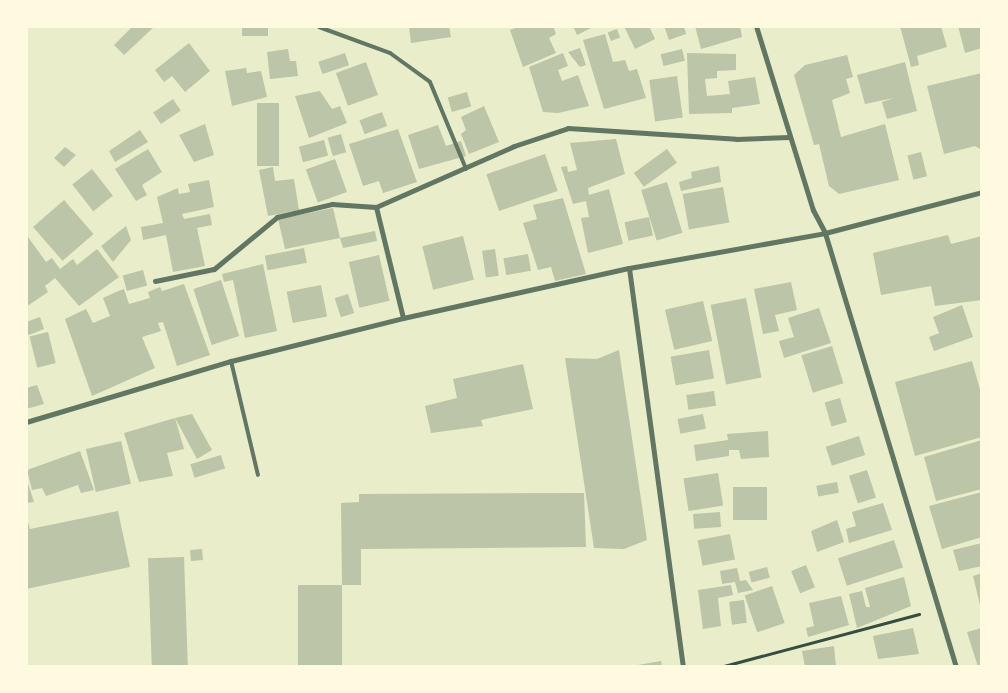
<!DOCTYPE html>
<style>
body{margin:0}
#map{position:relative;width:1008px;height:693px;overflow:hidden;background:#e9edc9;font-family:Montserrat,sans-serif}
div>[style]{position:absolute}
.building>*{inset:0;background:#bcc5a7;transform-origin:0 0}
.path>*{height:3px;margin:-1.5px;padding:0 1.5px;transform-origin:1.5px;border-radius:1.5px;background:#344e41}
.service>*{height:4px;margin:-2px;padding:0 2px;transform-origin:2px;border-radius:2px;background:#617663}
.minor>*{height:5px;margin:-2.5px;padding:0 2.5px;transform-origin:2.5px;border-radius:2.5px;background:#617663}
span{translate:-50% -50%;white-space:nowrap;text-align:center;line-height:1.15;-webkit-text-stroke:4px #fefae0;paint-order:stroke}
.frame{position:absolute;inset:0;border:28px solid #fefae0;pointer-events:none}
</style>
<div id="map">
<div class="building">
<i style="clip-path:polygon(133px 26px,155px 26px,124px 55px,114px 45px)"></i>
<i style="left:242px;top:26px;width:26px;height:10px"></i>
<i style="clip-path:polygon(409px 26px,449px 26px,451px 37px,411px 43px)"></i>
<i style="clip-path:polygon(520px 26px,553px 26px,556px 34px,549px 38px,556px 53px,523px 67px,510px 30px)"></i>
<i style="clip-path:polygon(573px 26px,595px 26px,577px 35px)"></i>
<i style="clip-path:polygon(624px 26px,649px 26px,655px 39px,635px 49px)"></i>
<i style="clip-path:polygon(664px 26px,684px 26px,686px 34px,669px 40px)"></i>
<i style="clip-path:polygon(695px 26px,740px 26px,742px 37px,701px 49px)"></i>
<i style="clip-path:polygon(900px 26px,941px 26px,947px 47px,917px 56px,919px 65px,911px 67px)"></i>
<i style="clip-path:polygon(958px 26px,982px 26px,982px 48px,965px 53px)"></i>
<i style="left:617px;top:29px;width:9px;height:10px;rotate:69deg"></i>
<i style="clip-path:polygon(605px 34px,613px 62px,625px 60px,629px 71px,637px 69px,646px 98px,604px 109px,583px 40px)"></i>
<i style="clip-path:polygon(189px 43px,210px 71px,185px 92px,172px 76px,164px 82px,155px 70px)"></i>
<i style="clip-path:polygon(580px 48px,586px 65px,580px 67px,568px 52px)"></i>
<i style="clip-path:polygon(288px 49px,290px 61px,296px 61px,298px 76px,270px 79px,267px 52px)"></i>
<i style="left:682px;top:49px;width:12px;height:22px;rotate:76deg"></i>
<i style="left:345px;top:53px;width:13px;height:28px;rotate:72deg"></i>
<i style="clip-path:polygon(563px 53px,568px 66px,558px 70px,562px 81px,578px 75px,589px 106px,558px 113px,543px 112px,529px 67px)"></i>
<i style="clip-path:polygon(687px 53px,736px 54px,736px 70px,717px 71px,717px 78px,705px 79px,707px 96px,730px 94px,728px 81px,755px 77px,760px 104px,732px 108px,732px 113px,689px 114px)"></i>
<i style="clip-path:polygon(847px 55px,853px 77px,846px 79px,850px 93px,832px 100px,841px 137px,885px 124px,899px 180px,839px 194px,829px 186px,819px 144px,814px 145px,794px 75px,805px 65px)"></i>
<i style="left:366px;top:62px;width:35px;height:32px;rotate:70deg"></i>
<i style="clip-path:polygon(905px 62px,917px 111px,887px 119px,882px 102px,894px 98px,865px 104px,857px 75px)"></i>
<i style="clip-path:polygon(246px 68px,247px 73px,261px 71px,267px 97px,232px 106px,225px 71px)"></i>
<i style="clip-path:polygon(982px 73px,982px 150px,975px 146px,944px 154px,927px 86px)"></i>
<i style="left:677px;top:76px;width:42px;height:28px;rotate:82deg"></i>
<i style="clip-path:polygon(320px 91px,332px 109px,340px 106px,347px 123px,309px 138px,295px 96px)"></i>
<i style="left:467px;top:92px;width:15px;height:20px;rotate:74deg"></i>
<i style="left:173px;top:99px;width:14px;height:24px;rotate:56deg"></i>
<i style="left:279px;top:103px;width:63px;height:22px;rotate:90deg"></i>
<i style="clip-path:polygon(484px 106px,499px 142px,469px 154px,461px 134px,466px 130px,461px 117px)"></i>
<i style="left:382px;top:112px;width:15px;height:24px;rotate:70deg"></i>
<i style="clip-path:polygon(205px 124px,214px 155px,194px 162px,179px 135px)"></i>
<i style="clip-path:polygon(438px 125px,446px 146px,461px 141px,466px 156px,419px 169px,408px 135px)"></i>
<i style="clip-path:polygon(398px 129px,417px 182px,383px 193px,379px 181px,363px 186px,349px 144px)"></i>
<i style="clip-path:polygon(140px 130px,148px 142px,115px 162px,109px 151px)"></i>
<i style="left:341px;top:134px;width:19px;height:14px;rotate:74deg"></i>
<i style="clip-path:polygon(616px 139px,625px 174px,588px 188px,589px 195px,609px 189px,623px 244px,588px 253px,581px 218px,589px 217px,586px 201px,573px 204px,561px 167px,567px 166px,568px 172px,577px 170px,570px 143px)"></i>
<i style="left:324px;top:140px;width:16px;height:26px;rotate:75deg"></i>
<i style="clip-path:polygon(65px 147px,76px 155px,64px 167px,54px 158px)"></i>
<i style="clip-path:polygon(148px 149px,162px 172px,142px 185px,147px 195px,136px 201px,115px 169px)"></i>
<i style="left:667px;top:149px;width:17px;height:41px;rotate:54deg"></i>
<i style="left:921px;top:152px;width:25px;height:14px;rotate:76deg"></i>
<i style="left:545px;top:154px;width:39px;height:62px;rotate:71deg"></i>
<i style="left:335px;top:159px;width:35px;height:31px;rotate:70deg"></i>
<i style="clip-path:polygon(719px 166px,721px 182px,681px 191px,679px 182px,692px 178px,691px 172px)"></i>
<i style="clip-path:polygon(273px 167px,275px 181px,294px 179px,299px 210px,268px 216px,259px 170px)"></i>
<i style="left:92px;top:169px;width:34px;height:25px;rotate:52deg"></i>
<i style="clip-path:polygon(209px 180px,214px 207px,182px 214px,184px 219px,210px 214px,212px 225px,197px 228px,205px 266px,173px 272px,166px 235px,143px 240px,141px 227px,163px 223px,157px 197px,178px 188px,179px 194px,190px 192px,188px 184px)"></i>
<i style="left:667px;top:182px;width:53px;height:27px;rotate:73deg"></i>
<i style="left:723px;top:187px;width:36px;height:41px;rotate:80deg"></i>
<i style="clip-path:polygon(563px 198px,586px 274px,555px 281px,551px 267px,538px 270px,523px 223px,537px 219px,533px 205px)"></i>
<i style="left:64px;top:200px;width:45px;height:41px;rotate:49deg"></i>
<i style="clip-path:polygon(333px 208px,340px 238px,375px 231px,377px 241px,343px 248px,340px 238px,285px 249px,278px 219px)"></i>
<i style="left:649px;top:217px;width:19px;height:25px;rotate:78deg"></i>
<i style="clip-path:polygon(126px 226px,131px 240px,113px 262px,101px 246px)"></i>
<i style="clip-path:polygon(948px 235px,951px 244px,982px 236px,982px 300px,935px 306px,931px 286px,881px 295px,873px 253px)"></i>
<i style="left:463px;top:236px;width:45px;height:42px;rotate:76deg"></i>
<i style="clip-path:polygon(28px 237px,46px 262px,52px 258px,60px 269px,73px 259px,77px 265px,97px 249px,119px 277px,79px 306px,55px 278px,45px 286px,48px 292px,26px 307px,26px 314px)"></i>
<i style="left:304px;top:248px;width:15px;height:40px;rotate:79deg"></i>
<i style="left:495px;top:249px;width:27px;height:13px;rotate:82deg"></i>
<i style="left:528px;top:254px;width:17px;height:25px;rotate:80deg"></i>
<i style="left:379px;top:255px;width:47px;height:31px;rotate:77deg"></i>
<i style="clip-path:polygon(263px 264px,277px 331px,245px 338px,233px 280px,224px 282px,222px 274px)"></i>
<i style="left:143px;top:270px;width:16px;height:21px;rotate:75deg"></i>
<i style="left:221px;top:280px;width:59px;height:29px;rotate:72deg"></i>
<i style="clip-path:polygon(791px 282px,797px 310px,775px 315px,779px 331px,763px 334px,754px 289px)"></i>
<i style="clip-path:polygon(184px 284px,210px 355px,177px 366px,163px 322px,158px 323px,161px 331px,142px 337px,155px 368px,92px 396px,65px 319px,86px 309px,93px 323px,110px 316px,103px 298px,116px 292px,124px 289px,129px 304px,150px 298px,148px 292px,160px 287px,162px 291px)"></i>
<i style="left:321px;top:285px;width:32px;height:35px;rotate:79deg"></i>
<i style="left:348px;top:294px;width:20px;height:14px;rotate:72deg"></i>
<i style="left:746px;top:298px;width:81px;height:36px;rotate:79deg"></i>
<i style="left:703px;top:301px;width:41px;height:39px;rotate:77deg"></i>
<i style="clip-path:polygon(962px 305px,973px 337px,934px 351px,929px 337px,939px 333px,933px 317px)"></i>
<i style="clip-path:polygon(819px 308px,831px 343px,784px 358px,779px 341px,794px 337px,788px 318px)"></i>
<i style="clip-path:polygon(40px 317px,44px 329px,26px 336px,26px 322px)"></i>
<i style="left:48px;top:332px;width:32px;height:19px;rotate:76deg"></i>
<i style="left:832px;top:346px;width:39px;height:32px;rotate:73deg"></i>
<i style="clip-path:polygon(619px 350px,647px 540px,624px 549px,594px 548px,565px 358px,597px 359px)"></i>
<i style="left:709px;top:350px;width:29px;height:39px;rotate:80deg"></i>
<i style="clip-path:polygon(972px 361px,982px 397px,982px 437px,915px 456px,895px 382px)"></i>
<i style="clip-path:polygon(523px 364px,533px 409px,481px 420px,483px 426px,431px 433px,425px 406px,457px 398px,453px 379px)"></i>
<i style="clip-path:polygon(37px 385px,44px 404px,26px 409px,26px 388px)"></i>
<i style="left:714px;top:391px;width:15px;height:28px;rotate:82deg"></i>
<i style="left:840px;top:398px;width:25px;height:16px;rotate:74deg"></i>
<i style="clip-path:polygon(192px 414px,212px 450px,197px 459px,175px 418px)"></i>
<i style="left:703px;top:414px;width:15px;height:26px;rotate:79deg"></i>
<i style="clip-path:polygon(175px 418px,184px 449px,167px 453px,173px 476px,139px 482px,124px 433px)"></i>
<i style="clip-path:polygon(768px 431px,769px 457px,741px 459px,739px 450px,729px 450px,729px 456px,696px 461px,694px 445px,728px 440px,727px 434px)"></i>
<i style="left:859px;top:436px;width:20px;height:35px;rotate:72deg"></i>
<i style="clip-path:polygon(982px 440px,982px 489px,936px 501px,924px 457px)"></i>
<i style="left:121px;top:441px;width:44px;height:36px;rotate:77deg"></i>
<i style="clip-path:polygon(80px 451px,94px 490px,81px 493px,78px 485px,46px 496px,42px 488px,32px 490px,27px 470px)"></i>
<i style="left:221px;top:455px;width:14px;height:32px;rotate:73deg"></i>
<i style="left:867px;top:470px;width:29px;height:19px;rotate:72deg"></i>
<i style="left:718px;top:473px;width:33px;height:35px;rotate:81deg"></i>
<i style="clip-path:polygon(26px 477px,34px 502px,26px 503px)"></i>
<i style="left:837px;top:482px;width:11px;height:21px;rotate:80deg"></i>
<i style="left:767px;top:487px;width:33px;height:34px;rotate:90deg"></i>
<i style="clip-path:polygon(982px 492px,982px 537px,942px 549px,929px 506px)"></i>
<i style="clip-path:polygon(584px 493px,586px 547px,361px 549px,361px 585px,342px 585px,341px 503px,359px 502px,359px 494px)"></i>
<i style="clip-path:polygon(883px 503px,892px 530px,849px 543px,846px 529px,856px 526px,852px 512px)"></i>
<i style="clip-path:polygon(118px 511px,130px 567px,26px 589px,26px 515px,30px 529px)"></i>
<i style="left:720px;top:512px;width:15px;height:27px;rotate:86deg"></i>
<i style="clip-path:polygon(837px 520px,844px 542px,817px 552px,811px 531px)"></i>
<i style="left:730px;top:534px;width:26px;height:33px;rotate:79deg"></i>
<i style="left:894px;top:540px;width:29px;height:59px;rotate:72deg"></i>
<i style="clip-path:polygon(982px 543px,982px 566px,959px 571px,953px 550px)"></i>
<i style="left:202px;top:549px;width:11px;height:12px;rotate:85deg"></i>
<i style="left:184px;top:557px;width:110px;height:36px;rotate:88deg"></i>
<i style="left:806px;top:565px;width:24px;height:16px;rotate:68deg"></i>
<i style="left:767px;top:567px;width:11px;height:19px;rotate:75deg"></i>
<i style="clip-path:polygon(737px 568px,740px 581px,746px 580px,753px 590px,738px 593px,735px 582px,722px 584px,720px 571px)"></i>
<i style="clip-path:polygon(982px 573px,982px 609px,981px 609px,973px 576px)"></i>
<i style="clip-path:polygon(904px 577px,911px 606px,857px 628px,849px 594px,862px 591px,866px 607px,870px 607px,865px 588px)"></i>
<i style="left:298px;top:585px;width:44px;height:82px"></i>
<i style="clip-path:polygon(731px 585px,733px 595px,718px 598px,721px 626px,703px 629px,698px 590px)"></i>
<i style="left:772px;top:586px;width:39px;height:29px;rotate:71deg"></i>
<i style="clip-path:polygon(841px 596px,849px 625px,808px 637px,806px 628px,814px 626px,809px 603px)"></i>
<i style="left:744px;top:600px;width:23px;height:15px;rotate:83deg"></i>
<i style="clip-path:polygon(913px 628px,919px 654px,878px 659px,873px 636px)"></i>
<i style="clip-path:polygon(982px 628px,982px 667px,978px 667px,967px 632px)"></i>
<i style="clip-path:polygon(834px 646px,836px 667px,805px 667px,802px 651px)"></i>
<i style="clip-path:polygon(661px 661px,662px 667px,632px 667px,632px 666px)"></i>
</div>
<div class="path">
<i style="left:720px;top:667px;width:206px;rotate:-14.9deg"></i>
</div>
<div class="service">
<i style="left:319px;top:27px;width:76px;rotate:20.1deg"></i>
<i style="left:390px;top:53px;width:49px;rotate:35.9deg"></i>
<i style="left:430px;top:82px;width:94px;rotate:67.5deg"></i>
<i style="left:231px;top:361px;width:117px;rotate:76.7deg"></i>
</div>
<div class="minor">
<i style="left:756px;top:26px;width:193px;rotate:72.8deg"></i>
<i style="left:813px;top:210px;width:26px;rotate:62deg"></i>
<i style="left:825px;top:233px;width:453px;rotate:73.2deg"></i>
<i style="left:376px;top:207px;width:114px;rotate:76.3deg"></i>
<i style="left:629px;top:268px;width:403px;rotate:82.3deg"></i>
<i style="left:155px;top:281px;width:60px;rotate:-11.5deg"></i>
<i style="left:214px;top:269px;width:82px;rotate:-39.5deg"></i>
<i style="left:277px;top:217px;width:57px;rotate:-13.3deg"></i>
<i style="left:332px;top:204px;width:44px;rotate:3.9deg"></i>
<i style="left:376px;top:207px;width:151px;rotate:-23.8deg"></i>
<i style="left:514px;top:146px;width:57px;rotate:-18.4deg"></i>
<i style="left:568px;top:128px;width:168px;rotate:3.7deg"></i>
<i style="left:736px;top:139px;width:53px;rotate:-2.2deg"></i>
<i style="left:26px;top:422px;width:214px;rotate:-16.6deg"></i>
<i style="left:231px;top:361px;width:177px;rotate:-14deg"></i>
<i style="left:403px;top:318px;width:231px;rotate:-12.5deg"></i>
<i style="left:629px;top:268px;width:199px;rotate:-10.1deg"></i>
<i style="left:825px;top:233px;width:162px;rotate:-14.6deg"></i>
</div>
<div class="frame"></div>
</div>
